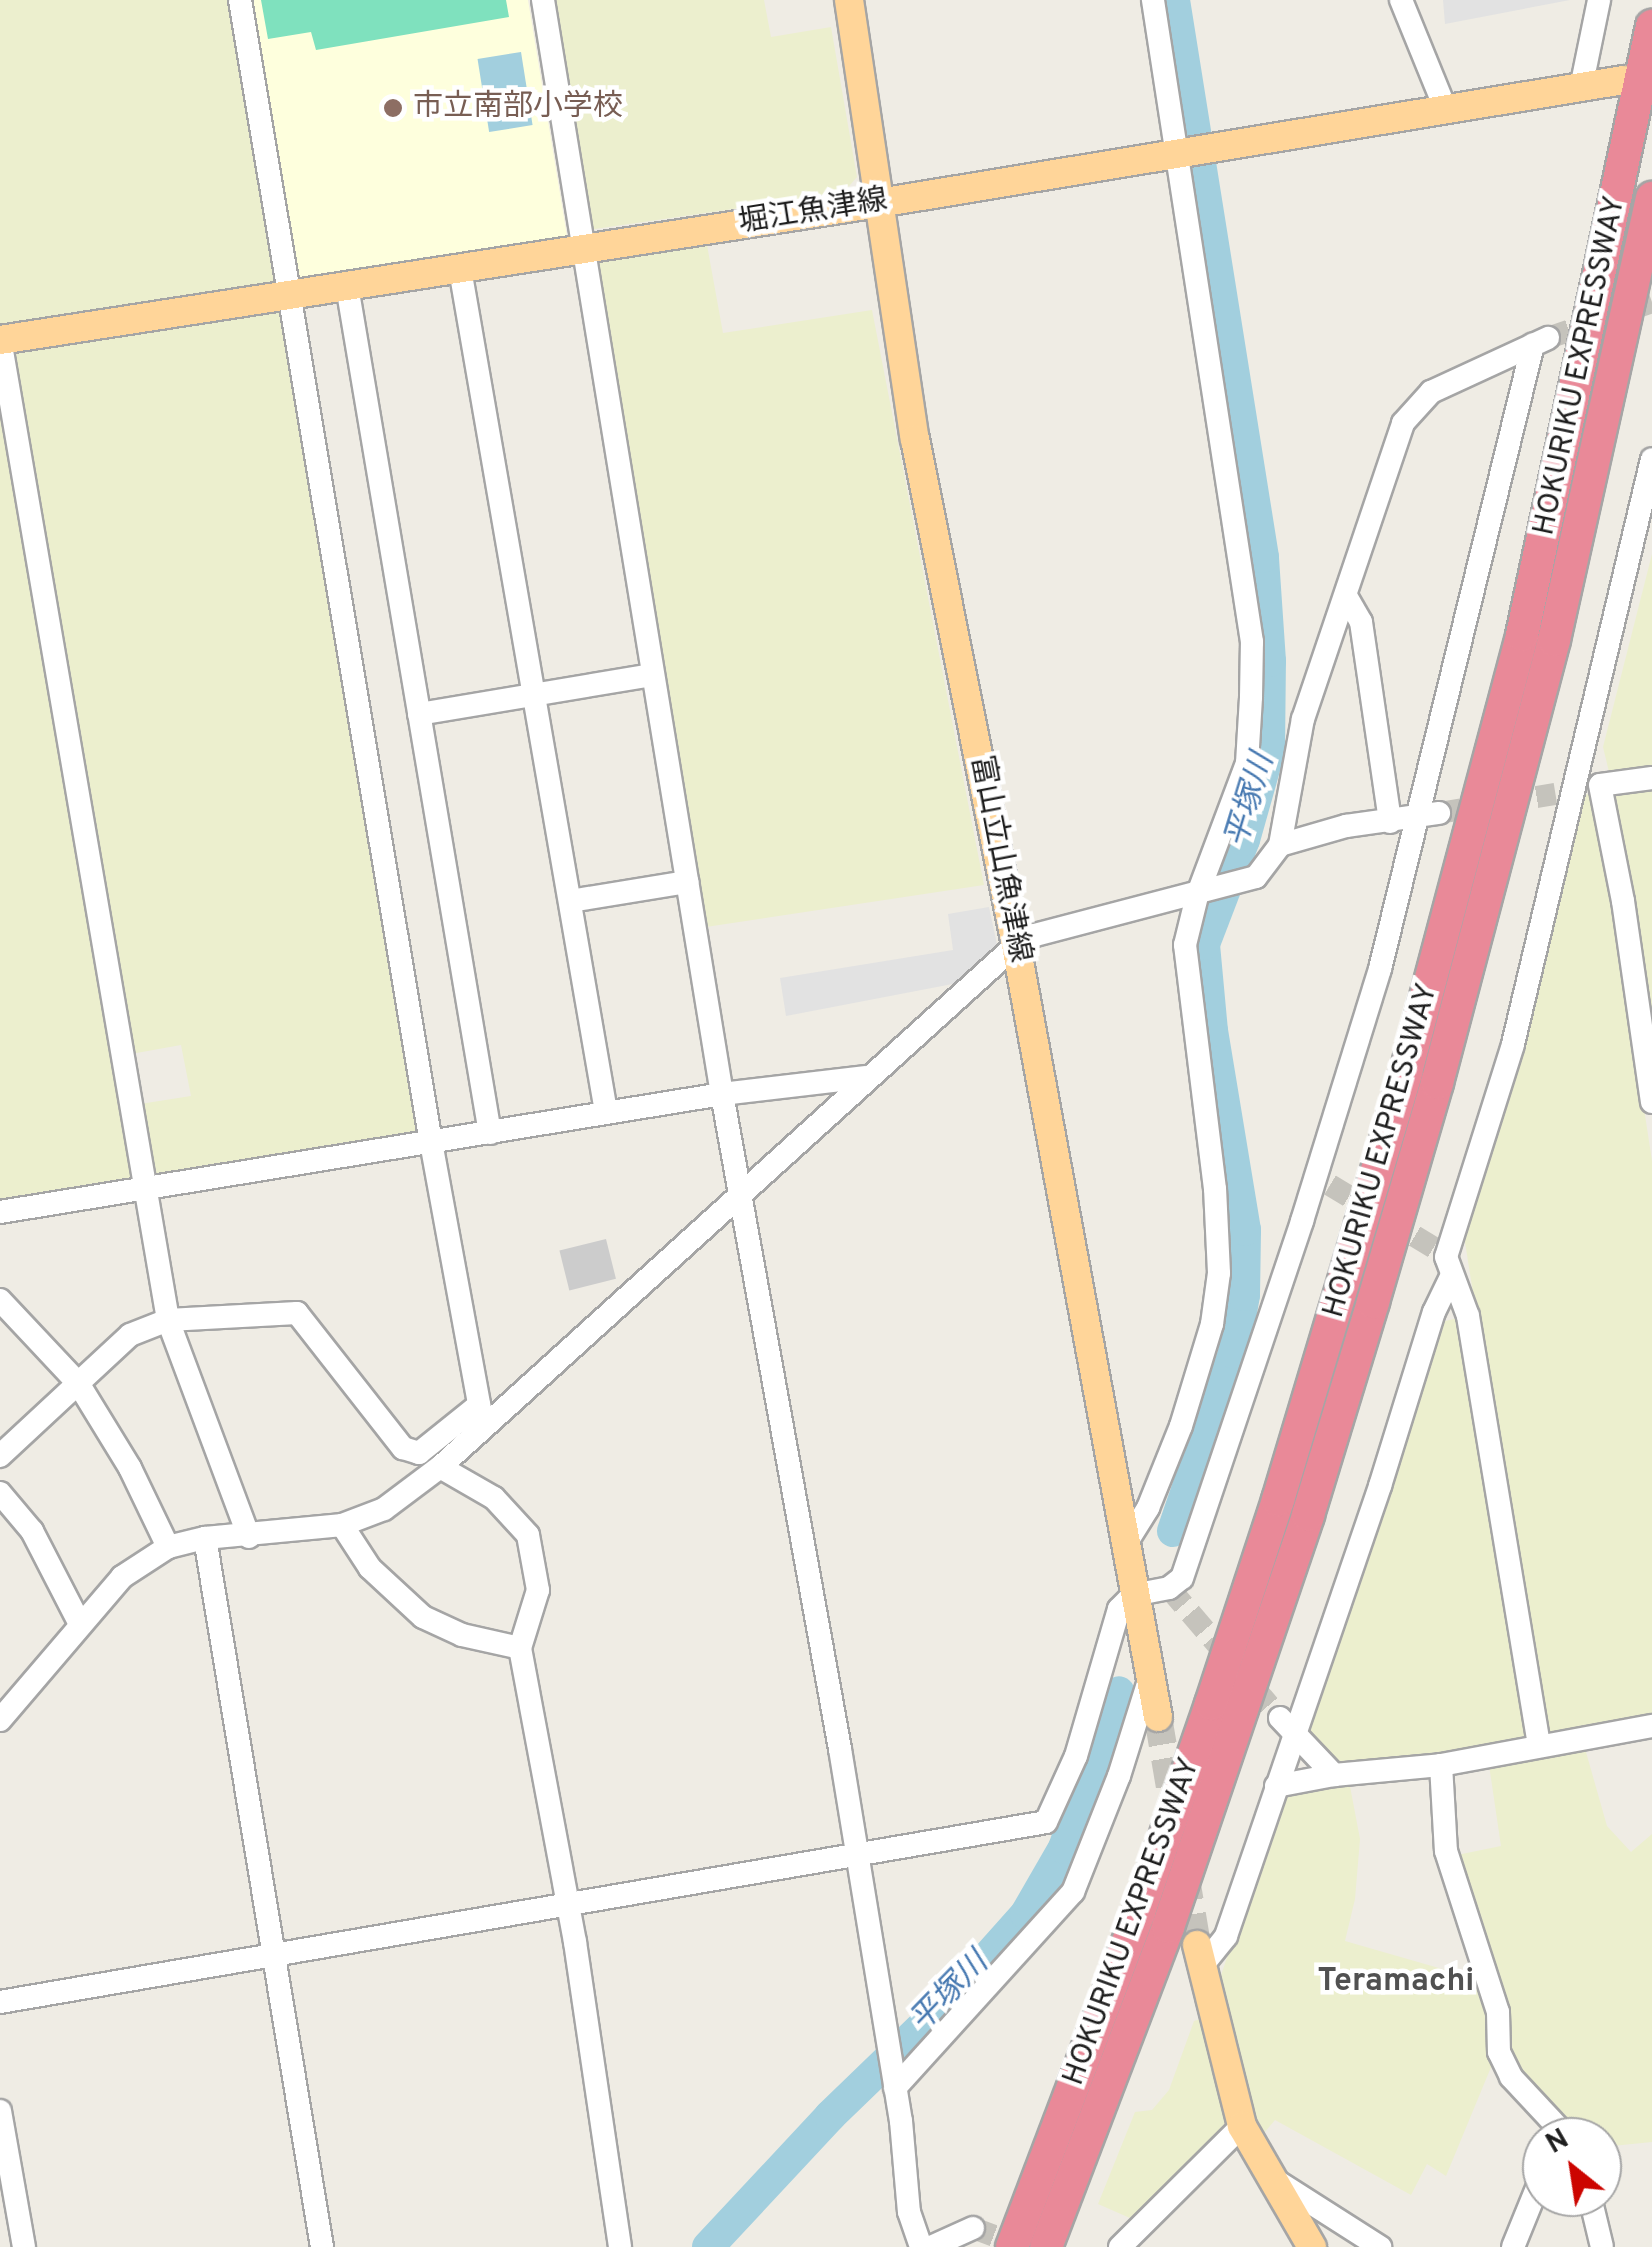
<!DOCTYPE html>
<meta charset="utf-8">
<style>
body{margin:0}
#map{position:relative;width:1652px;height:2247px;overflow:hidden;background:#efece4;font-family:Overpass,"Noto Sans JP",sans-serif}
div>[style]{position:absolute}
.education>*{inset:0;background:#feffdd}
.religious>*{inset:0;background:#ccc;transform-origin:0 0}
.farmland>*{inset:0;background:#ecefce}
.pitch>*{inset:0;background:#7fe1be}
.parking>*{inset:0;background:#e2e2e2}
.water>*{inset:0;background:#a2cfde;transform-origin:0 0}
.river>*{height:32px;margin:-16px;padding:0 16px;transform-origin:16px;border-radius:16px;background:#a2cfde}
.minor-tunnel>*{height:22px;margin-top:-11px;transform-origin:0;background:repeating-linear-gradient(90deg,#c5c3bc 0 22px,transparent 0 33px)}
.major-tunnel>*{height:28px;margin-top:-14px;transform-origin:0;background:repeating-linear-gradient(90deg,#c5c3bc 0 28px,transparent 0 42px)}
.roads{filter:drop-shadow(2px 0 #a5a5a5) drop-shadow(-2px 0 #a5a5a5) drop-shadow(0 2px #a5a5a5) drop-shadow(0 -2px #a5a5a5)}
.minor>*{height:22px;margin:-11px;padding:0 11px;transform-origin:11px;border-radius:11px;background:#fff}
.major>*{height:28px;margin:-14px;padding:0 14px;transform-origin:14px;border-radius:14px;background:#ffd599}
.highway>*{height:32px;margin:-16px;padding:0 16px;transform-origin:16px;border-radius:16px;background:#e98998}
.dots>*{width:28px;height:28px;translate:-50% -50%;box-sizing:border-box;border:5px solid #fff;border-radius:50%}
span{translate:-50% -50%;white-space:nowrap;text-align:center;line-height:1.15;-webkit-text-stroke:9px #fff;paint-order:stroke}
.education-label{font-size:30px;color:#785e54}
.left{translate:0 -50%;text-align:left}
.street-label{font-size:30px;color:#1e1e1e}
.water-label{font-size:32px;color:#4779b1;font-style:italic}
.neighbourhood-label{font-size:32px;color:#515151;font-weight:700}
.north{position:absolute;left:1522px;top:2117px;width:100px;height:100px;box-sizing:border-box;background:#fff;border:2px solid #a5a5a5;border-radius:50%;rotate:330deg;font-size:28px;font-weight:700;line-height:40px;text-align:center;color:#1e1e1e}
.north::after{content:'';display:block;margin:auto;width:35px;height:45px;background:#cc0500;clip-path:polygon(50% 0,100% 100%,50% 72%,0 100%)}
</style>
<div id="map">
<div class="education">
<i style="clip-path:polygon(249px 0,528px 0,568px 242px,294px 281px)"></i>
</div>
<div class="religious">
<i style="left:606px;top:1239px;width:41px;height:48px;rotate:76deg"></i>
</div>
<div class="farmland">
<i style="clip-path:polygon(0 0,229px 0,279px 281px,0 327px)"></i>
<i style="clip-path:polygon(549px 0,764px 0,771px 37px,831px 27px,857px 177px,843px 193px,588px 230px)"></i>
<i style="clip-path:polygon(707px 245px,723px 333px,872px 310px,984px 885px,706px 927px,596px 263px)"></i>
<i style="clip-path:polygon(286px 310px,421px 1134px,154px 1179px,140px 1104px,191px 1096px,181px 1045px,131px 1054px,10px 353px)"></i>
<i style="clip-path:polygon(0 401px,133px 1180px,0 1201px)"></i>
<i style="clip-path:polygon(1652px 554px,1652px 770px,1610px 776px,1603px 747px)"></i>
<i style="clip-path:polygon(1652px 786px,1652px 1065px,1608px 793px)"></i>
<i style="clip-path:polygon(1596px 792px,1652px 1161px,1652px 1720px,1544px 1739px,1464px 1236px,1585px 795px)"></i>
<i style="clip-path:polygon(1463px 1317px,1533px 1741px,1339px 1769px,1304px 1732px,1436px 1323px)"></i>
<i style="clip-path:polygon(1584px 1745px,1607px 1826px,1631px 1852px,1652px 1834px,1652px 2142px,1602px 2147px,1602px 2137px,1575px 2137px,1512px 2063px,1506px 2012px,1488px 1939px,1457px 1855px,1501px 1846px,1489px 1765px)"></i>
<i style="clip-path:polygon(1349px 1781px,1360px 1839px,1355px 1899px,1345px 1941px,1484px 1981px,1494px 2060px,1446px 2176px,1427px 2164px,1411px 2195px,1275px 2120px,1264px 2133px,1249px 2102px,1219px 1981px,1283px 1794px)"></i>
<i style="clip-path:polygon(1204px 2018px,1235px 2127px,1139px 2222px,1098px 2204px,1135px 2112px,1152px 2110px,1169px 2090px,1194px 2021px)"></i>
</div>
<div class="pitch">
<i style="clip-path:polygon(261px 0,506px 0,509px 17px,316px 50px,311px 32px,268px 39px)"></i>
</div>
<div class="parking">
<i style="clip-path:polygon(1443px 0,1570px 0,1445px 24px)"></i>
<i style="clip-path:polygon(989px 907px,998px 949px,963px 982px,786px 1016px,780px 978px,953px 950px,948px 914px)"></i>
</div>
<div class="water">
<i style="left:521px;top:52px;width:74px;height:44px;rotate:81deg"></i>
</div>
<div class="river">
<i style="left:1173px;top:1531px;width:188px;rotate:-71.1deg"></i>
<i style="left:1234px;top:1353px;width:59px;rotate:-80.2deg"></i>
<i style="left:1244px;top:1295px;width:65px;rotate:-89.1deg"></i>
<i style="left:1245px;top:1230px;width:202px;rotate:-99.4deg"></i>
<i style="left:1212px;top:1031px;width:87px;rotate:-95.3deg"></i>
<i style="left:1204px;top:944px;width:111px;rotate:-69deg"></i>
<i style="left:1244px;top:840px;width:92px;rotate:-74.3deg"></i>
<i style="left:1269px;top:751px;width:90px;rotate:-89.4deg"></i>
<i style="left:1270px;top:661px;width:104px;rotate:-93.9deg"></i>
<i style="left:1263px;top:557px;width:564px;rotate:-99.08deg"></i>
<i style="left:708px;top:2247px;width:179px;rotate:-47deg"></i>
<i style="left:830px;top:2116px;width:160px;rotate:-44deg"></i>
<i style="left:945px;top:2005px;width:122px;rotate:-48.3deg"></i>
<i style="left:1026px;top:1914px;width:76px;rotate:-60.1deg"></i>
<i style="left:1064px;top:1848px;width:165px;rotate:-70.6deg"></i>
</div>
<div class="minor-tunnel">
<i style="left:1548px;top:338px;width:110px;rotate:-19.1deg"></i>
<i style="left:1439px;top:813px;width:118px;rotate:-9.3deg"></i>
<i style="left:1330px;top:1185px;width:124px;rotate:31.1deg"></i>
<i style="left:1169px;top:1588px;width:171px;rotate:49.5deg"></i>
<i style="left:973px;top:2228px;width:54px;rotate:20.4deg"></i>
</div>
<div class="major-tunnel">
<i style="left:1158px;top:1717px;width:95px;rotate:80.3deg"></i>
<i style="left:1185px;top:1873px;width:73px;rotate:80.5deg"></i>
</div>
<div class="roads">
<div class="minor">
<i style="left:240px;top:0;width:1158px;rotate:80.51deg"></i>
<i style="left:431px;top:1142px;width:288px;rotate:79.6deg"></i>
<i style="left:543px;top:0;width:1109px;rotate:80.71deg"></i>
<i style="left:722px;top:1094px;width:666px;rotate:79.79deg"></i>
<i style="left:840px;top:1749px;width:377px;rotate:80.7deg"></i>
<i style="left:901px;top:2121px;width:91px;rotate:85deg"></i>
<i style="left:909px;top:2212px;width:37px;rotate:71deg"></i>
<i style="left:1401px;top:0;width:119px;rotate:67.8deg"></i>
<i style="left:1581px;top:88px;width:90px;rotate:-78.4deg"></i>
<i style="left:460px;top:269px;width:856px;rotate:80.17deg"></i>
<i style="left:347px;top:286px;width:859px;rotate:80.42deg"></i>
<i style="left:0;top:339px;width:995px;rotate:80.28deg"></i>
<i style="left:168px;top:1320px;width:41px;rotate:158.5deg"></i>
<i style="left:130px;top:1335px;width:178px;rotate:137.1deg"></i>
<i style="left:1346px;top:596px;width:30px;rotate:60deg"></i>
<i style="left:1361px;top:622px;width:202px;rotate:81.7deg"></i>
<i style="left:419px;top:714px;width:237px;rotate:-9.5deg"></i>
<i style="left:1652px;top:778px;width:52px;rotate:172.3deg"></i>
<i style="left:1600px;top:785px;width:118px;rotate:78.8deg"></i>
<i style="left:1623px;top:901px;width:203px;rotate:81.8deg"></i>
<i style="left:1280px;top:845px;width:69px;rotate:-16.1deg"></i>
<i style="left:1346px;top:826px;width:94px;rotate:-8deg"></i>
<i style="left:570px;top:901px;width:119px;rotate:-9.2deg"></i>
<i style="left:0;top:1212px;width:732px;rotate:-9.28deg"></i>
<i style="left:722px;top:1094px;width:145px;rotate:-6.7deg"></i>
<i style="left:0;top:1300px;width:114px;rotate:46.8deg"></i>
<i style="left:78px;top:1383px;width:100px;rotate:58.5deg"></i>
<i style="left:130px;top:1468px;width:88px;rotate:64.3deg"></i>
<i style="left:440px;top:1467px;width:62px;rotate:29.9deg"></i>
<i style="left:494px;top:1498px;width:50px;rotate:47.4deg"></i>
<i style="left:528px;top:1535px;width:56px;rotate:79.7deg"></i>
<i style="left:538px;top:1590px;width:61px;rotate:107.2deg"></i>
<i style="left:0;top:1493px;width:50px;rotate:49.9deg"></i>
<i style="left:32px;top:1531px;width:102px;rotate:62.7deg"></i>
<i style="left:342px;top:1525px;width:51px;rotate:56.9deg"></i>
<i style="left:370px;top:1568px;width:72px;rotate:42.8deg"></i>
<i style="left:423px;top:1617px;width:43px;rotate:24.8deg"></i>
<i style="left:462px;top:1635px;width:59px;rotate:12.6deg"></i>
<i style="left:520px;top:1648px;width:299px;rotate:79.4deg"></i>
<i style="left:575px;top:1942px;width:308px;rotate:81.6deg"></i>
<i style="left:249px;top:1537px;width:232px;rotate:-110.5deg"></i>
<i style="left:168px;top:1320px;width:129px;rotate:-3.1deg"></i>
<i style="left:297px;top:1313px;width:172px;rotate:51.9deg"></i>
<i style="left:403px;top:1448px;width:17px;rotate:17deg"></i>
<i style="left:419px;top:1453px;width:77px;rotate:-38.7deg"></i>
<i style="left:205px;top:1538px;width:719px;rotate:80.63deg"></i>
<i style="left:1125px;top:1545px;width:44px;rotate:-58.1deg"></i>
<i style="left:1148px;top:1508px;width:88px;rotate:-68.1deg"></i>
<i style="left:1181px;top:1426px;width:107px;rotate:-73.1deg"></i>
<i style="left:1212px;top:1324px;width:51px;rotate:-82.2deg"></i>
<i style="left:1219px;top:1273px;width:84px;rotate:-92.7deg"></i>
<i style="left:1215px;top:1189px;width:246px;rotate:-97deg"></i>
<i style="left:1185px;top:945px;width:50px;rotate:-76.2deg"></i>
<i style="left:1197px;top:896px;width:142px;rotate:-69.4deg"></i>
<i style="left:1247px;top:763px;width:66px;rotate:-86.5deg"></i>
<i style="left:1251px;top:697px;width:55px;rotate:-89deg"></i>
<i style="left:1252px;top:642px;width:650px;rotate:-98.77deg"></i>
<i style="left:1280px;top:1718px;width:79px;rotate:46.5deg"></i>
<i style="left:1334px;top:1775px;width:107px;rotate:-5.3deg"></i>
<i style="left:1441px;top:1765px;width:215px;rotate:-10.5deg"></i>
<i style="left:0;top:1720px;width:188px;rotate:-49.5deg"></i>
<i style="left:122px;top:1577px;width:55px;rotate:-33.1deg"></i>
<i style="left:168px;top:1547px;width:38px;rotate:-14deg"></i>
<i style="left:205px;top:1538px;width:138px;rotate:-5.4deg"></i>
<i style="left:342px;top:1525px;width:45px;rotate:-20.9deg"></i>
<i style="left:384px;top:1509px;width:70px;rotate:-36.9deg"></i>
<i style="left:440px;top:1467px;width:777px;rotate:-42.18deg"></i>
<i style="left:1016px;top:945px;width:21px;rotate:-28deg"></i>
<i style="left:1035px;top:935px;width:228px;rotate:-14.7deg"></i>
<i style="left:1256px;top:877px;width:40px;rotate:-53deg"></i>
<i style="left:1280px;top:845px;width:128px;rotate:-79.7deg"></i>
<i style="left:1303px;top:719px;width:312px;rotate:-71.3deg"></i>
<i style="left:1403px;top:423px;width:42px;rotate:-47.9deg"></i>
<i style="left:1431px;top:392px;width:129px;rotate:-24.8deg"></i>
<i style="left:1539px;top:1745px;width:435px;rotate:-99.4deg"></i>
<i style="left:1468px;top:1316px;width:63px;rotate:-110.4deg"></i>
<i style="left:1446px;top:1257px;width:223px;rotate:-72.5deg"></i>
<i style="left:1513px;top:1044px;width:601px;rotate:-76.63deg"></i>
<i style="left:1441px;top:1765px;width:86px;rotate:86.7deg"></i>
<i style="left:1446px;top:1851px;width:169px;rotate:72.1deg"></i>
<i style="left:1498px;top:2012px;width:40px;rotate:88.6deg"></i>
<i style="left:1499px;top:2052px;width:28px;rotate:64deg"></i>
<i style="left:1511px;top:2077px;width:82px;rotate:47deg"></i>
<i style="left:1276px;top:1786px;width:59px;rotate:-10.7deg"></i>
<i style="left:1202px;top:1966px;width:38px;rotate:-51deg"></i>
<i style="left:1226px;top:1936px;width:476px;rotate:-71.1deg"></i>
<i style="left:1380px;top:1486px;width:182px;rotate:-72.8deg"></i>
<i style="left:1434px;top:1312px;width:41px;rotate:-64.1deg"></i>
<i style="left:0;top:2002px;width:1061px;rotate:-9.76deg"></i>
<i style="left:1046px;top:1822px;width:72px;rotate:-65.6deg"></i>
<i style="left:1076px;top:1756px;width:153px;rotate:-73.7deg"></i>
<i style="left:1119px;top:1609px;width:20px;rotate:-45deg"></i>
<i style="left:1133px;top:1595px;width:37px;rotate:-11deg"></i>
<i style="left:1169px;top:1588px;width:16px;rotate:-38deg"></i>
<i style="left:1182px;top:1578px;width:377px;rotate:-71.4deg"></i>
<i style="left:1302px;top:1221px;width:264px;rotate:-72.8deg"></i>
<i style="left:1380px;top:969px;width:643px;rotate:-76.24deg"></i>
<i style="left:895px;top:2088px;width:265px;rotate:-47.8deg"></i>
<i style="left:1073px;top:1892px;width:125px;rotate:-68.4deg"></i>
<i style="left:1119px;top:1776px;width:104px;rotate:-72.6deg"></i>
<i style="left:0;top:2111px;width:138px;rotate:80deg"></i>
<i style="left:1275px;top:2180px;width:125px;rotate:32.5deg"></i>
<i style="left:1590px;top:2197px;width:51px;rotate:76.5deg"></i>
<i style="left:931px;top:2247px;width:46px;rotate:-24.3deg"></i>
<i style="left:1120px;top:2247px;width:172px;rotate:-44.8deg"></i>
<i style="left:1513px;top:2247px;width:77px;rotate:-67.8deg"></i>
</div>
<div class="major">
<i style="left:849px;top:0;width:444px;rotate:81.5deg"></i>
<i style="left:915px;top:439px;width:516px;rotate:78.71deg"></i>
<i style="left:1016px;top:945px;width:785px;rotate:79.58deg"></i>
<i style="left:0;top:340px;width:890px;rotate:-8.86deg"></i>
<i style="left:879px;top:203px;width:755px;rotate:-9.38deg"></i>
<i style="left:1197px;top:1945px;width:187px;rotate:76deg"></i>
<i style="left:1242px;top:2126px;width:140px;rotate:60deg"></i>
</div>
<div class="highway">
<i style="left:1012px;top:2247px;width:358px;rotate:-69.2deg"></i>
<i style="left:1139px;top:1912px;width:220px;rotate:-70.9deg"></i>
<i style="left:1211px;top:1704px;width:215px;rotate:-71.8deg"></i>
<i style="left:1278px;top:1500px;width:447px;rotate:-73.3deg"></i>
<i style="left:1406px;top:1072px;width:452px;rotate:-75.1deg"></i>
<i style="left:1522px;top:635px;width:623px;rotate:-77.95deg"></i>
<i style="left:1046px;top:2247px;width:342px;rotate:-69.1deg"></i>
<i style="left:1168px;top:1927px;width:435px;rotate:-71.2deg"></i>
<i style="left:1308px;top:1515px;width:223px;rotate:-73deg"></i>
<i style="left:1373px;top:1302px;width:228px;rotate:-73.7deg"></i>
<i style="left:1437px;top:1083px;width:458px;rotate:-75.2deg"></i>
<i style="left:1554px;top:640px;width:453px;rotate:-77.5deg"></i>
</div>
</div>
<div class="dots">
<i style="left:393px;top:108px;background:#8d6e63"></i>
</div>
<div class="education-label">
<span class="left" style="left:413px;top:108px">市立南部小学校</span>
</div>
<div class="street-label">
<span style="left:813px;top:213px;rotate:-9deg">堀江魚津線</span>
<span style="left:1581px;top:366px;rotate:-78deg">HOKURIKU EXPRESSWAY</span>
<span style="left:999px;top:859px;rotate:79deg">富山立山魚津線</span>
<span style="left:1382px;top:1151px;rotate:-74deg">HOKURIKU EXPRESSWAY</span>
<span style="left:1133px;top:1922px;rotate:-70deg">HOKURIKU EXPRESSWAY</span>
</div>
<div class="water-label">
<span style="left:1251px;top:801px;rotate:-73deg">平塚川</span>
<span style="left:950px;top:1993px;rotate:-46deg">平塚川</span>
</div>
<div class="neighbourhood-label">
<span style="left:1396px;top:1982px">Teramachi</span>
</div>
<div class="north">N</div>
</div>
